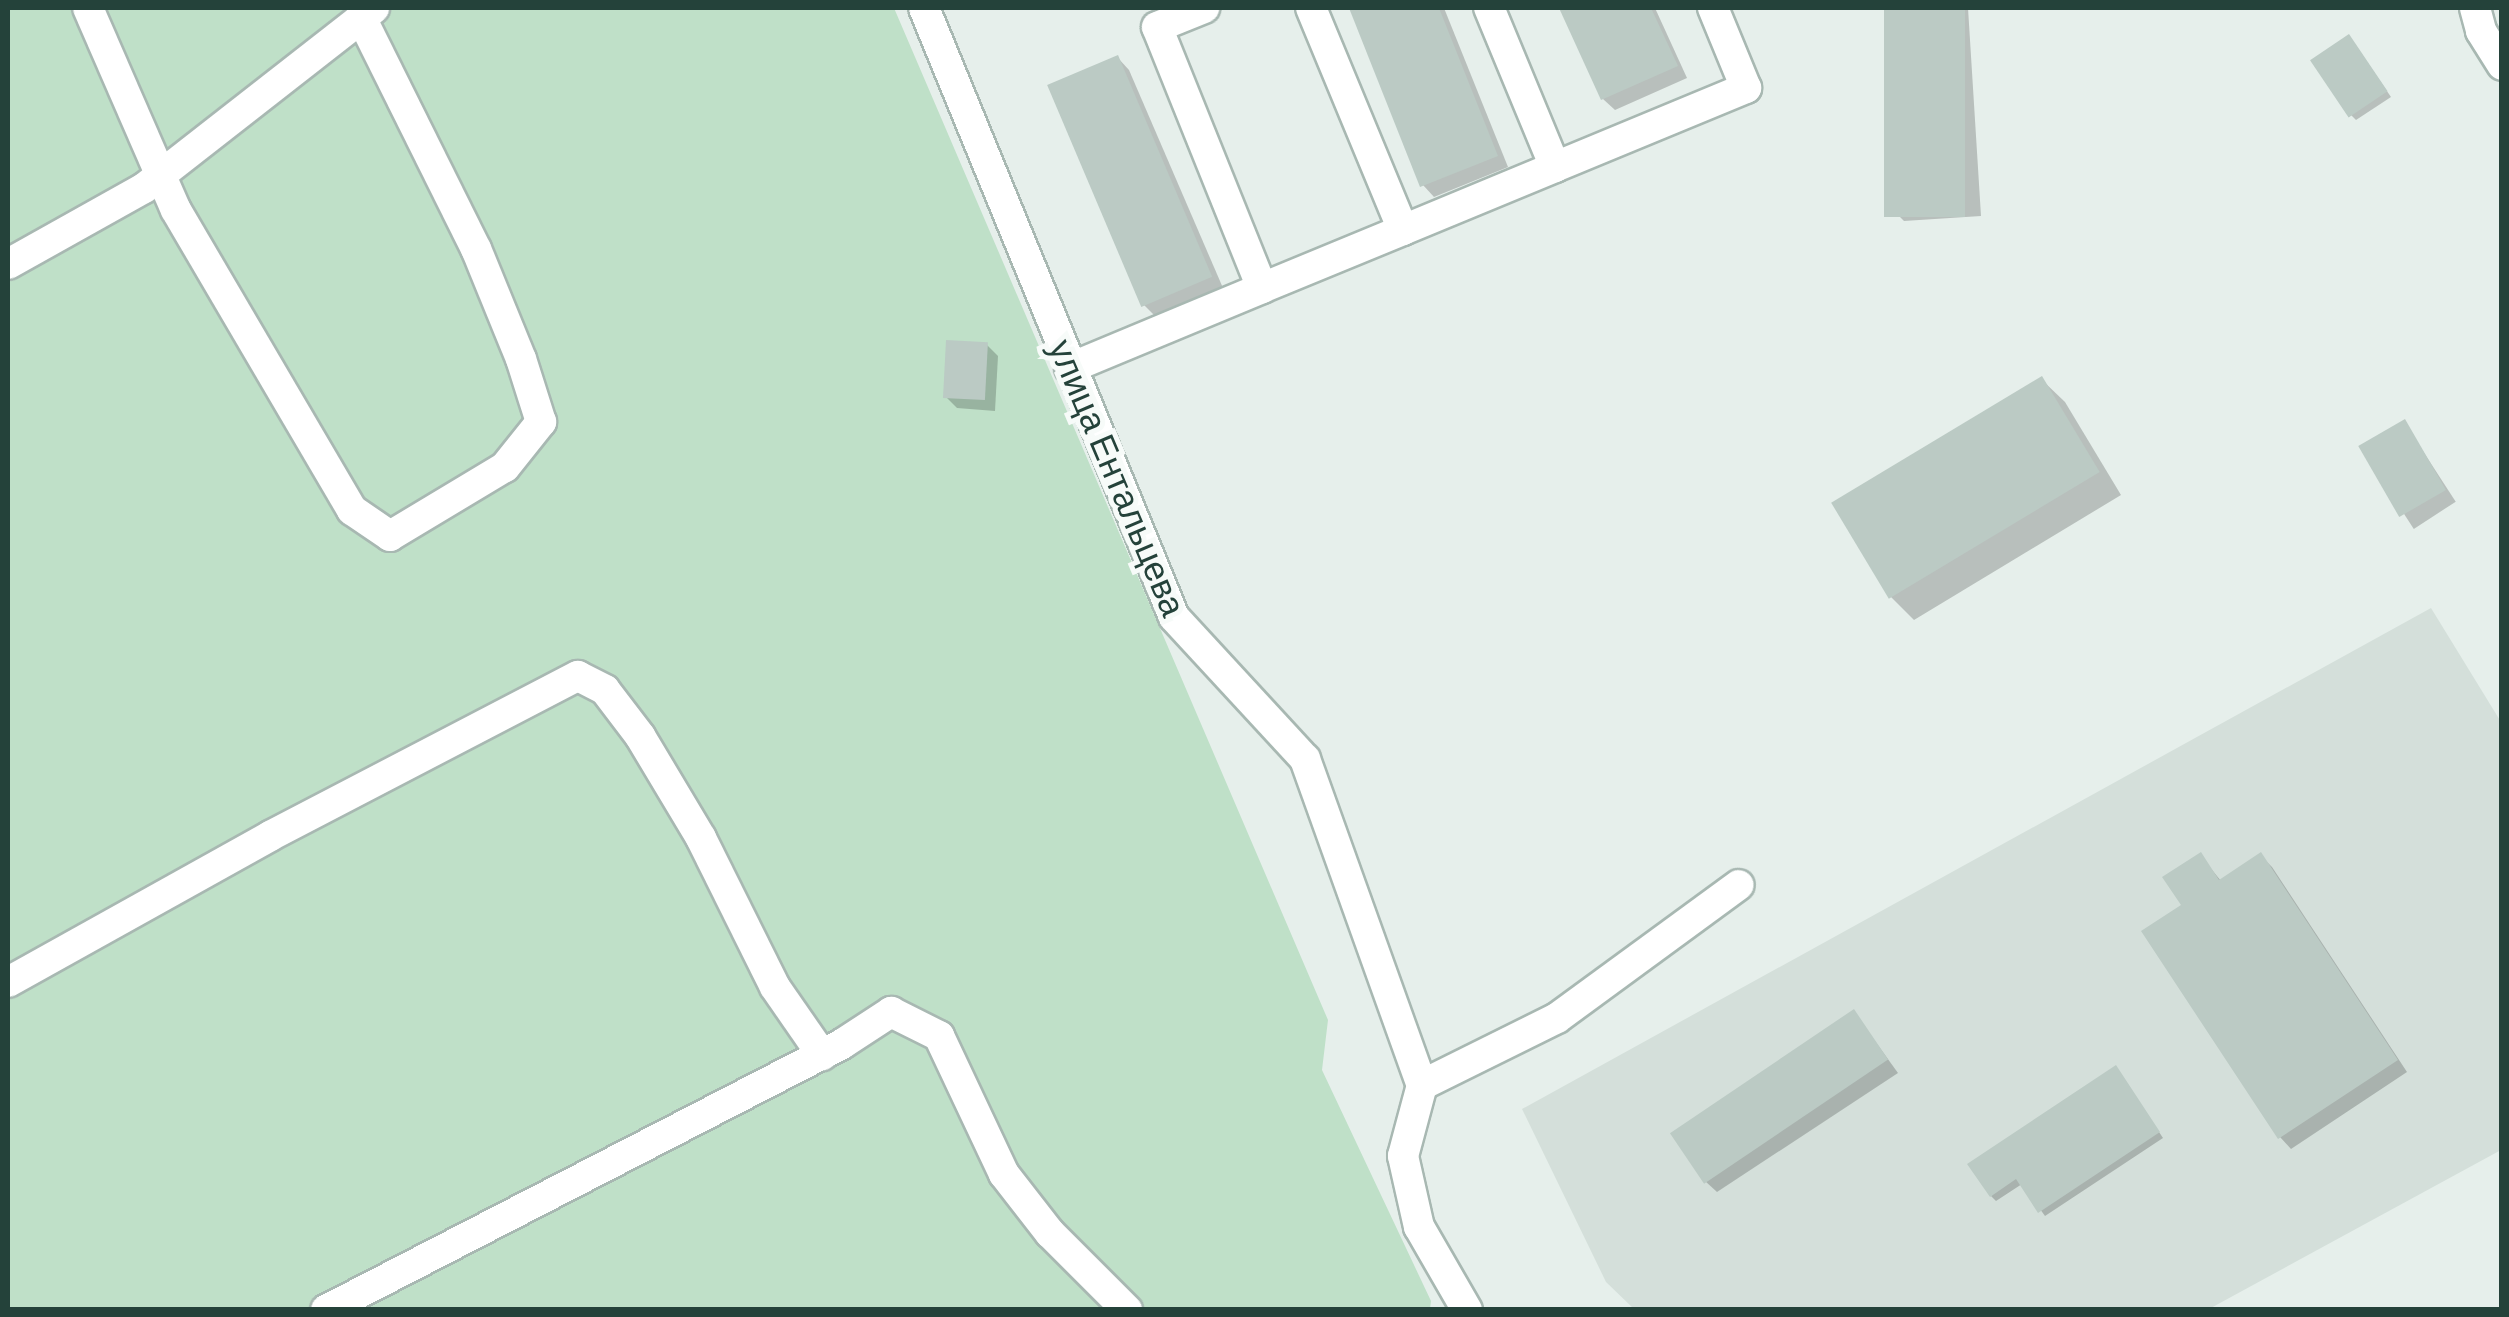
<!DOCTYPE html>
<meta charset="utf-8">
<style>
body{margin:0}
#map{position:relative;width:2509px;height:1317px;overflow:hidden;background:#e6efeb;font-family:Barlow,sans-serif}
div>[style]{position:absolute}
.built>*{inset:0;background:#d4dfda}
.green>*{inset:0;background:#bfe0c8}
.shadow>*{inset:0;background:#0003;transform-origin:0 0}
.building>*{inset:0;background:#bbcac4;transform-origin:0 0}
.roads{filter:drop-shadow(2px 0 #a8b8b2) drop-shadow(-2px 0 #a8b8b2) drop-shadow(0 2px #a8b8b2) drop-shadow(0 -2px #a8b8b2)}
.minor>*{height:30px;margin:-15px;padding:0 15px;transform-origin:15px;border-radius:15px;background:#fff}
span{translate:-50% -50%;white-space:nowrap;text-align:center;line-height:1.15;-webkit-text-stroke:10px #f7fbf9;paint-order:stroke}
.street-label{font-size:35px;color:#24423a}
.frame{position:absolute;inset:0;border:10px solid #24423a;pointer-events:none}
</style>
<div id="map">
<div class="built">
<i style="clip-path:polygon(2431px 608px,2501px 722px,2501px 1150px,2209px 1309px,1634px 1309px,1606px 1282px,1522px 1109px)"></i>
</div>
<div class="green">
<i style="clip-path:polygon(8px 8px,894px 8px,1328px 1020px,1322px 1070px,1431px 1301px,1430px 1309px,8px 1310px)"></i>
</div>
<div class="shadow">
<i style="clip-path:polygon(1351px 8px,1444px 8px,1508px 167px,1434px 197px,1423px 185px)"></i>
<i style="clip-path:polygon(1562px 8px,1655px 8px,1687px 78px,1615px 110px,1603px 99px)"></i>
<i style="clip-path:polygon(1886px 8px,1968px 8px,1981px 216px,1904px 221px,1899px 216px)"></i>
<i style="clip-path:polygon(2354px 43px,2391px 97px,2356px 120px,2351px 115px)"></i>
<i style="clip-path:polygon(1118px 58px,1129px 70px,1223px 288px,1156px 317px,1144px 305px)"></i>
<i style="clip-path:polygon(987px 345px,998px 356px,995px 411px,957px 408px,946px 397px)"></i>
<i style="clip-path:polygon(2042px 380px,2065px 402px,2121px 495px,1914px 620px,1891px 597px)"></i>
<i style="left:2404px;top:422px;width:95px;height:50px;rotate:57deg"></i>
<i style="clip-path:polygon(2200px 855px,2221px 881px,2261px 856px,2272px 867px,2407px 1072px,2291px 1149px,2280px 1137px,2185px 906px)"></i>
<i style="clip-path:polygon(1854px 1012px,1898px 1073px,1717px 1192px,1705px 1181px)"></i>
<i style="clip-path:polygon(2120px 1073px,2163px 1138px,2045px 1216px,2022px 1184px,1996px 1201px,1991px 1196px)"></i>
</div>
<div class="building">
<i style="clip-path:polygon(1349px 8px,1439px 8px,1498px 156px,1420px 187px)"></i>
<i style="clip-path:polygon(1559px 8px,1651px 8px,1678px 66px,1601px 100px)"></i>
<i style="left:1884px;top:8px;width:81px;height:209px"></i>
<i style="left:2349px;top:34px;width:69px;height:47px;rotate:56deg"></i>
<i style="left:1118px;top:55px;width:241px;height:77px;rotate:67deg"></i>
<i style="left:946px;top:340px;width:42px;height:58px;rotate:3deg"></i>
<i style="left:2042px;top:376px;width:112px;height:246px;rotate:59deg"></i>
<i style="left:2405px;top:419px;width:82px;height:54px;rotate:60deg"></i>
<i style="clip-path:polygon(2201px 852px,2219px 880px,2261px 852px,2398px 1060px,2278px 1139px,2141px 931px,2181px 905px,2162px 877px)"></i>
<i style="left:1854px;top:1009px;width:61px;height:222px;rotate:56deg"></i>
<i style="clip-path:polygon(2116px 1065px,2160px 1132px,2038px 1213px,2016px 1179px,1990px 1197px,1967px 1164px)"></i>
</div>
<div class="roads">
<div class="minor">
<i style="left:88px;top:8px;width:220px;rotate:66.5deg"></i>
<i style="left:176px;top:210px;width:348px;rotate:59.6deg"></i>
<i style="left:352px;top:510px;width:46px;rotate:34.4deg"></i>
<i style="left:390px;top:536px;width:134px;rotate:-31deg"></i>
<i style="left:505px;top:467px;width:58px;rotate:-51.3deg"></i>
<i style="left:541px;top:422px;width:66px;rotate:-107.6deg"></i>
<i style="left:521px;top:359px;width:119px;rotate:-112.2deg"></i>
<i style="left:476px;top:249px;width:259px;rotate:-116.4deg"></i>
<i style="left:924px;top:8px;width:658px;rotate:67.68deg"></i>
<i style="left:1174px;top:617px;width:193px;rotate:47.3deg"></i>
<i style="left:1305px;top:759px;width:346px;rotate:70.3deg"></i>
<i style="left:2475px;top:8px;width:24px;rotate:75deg"></i>
<i style="left:2481px;top:31px;width:40px;rotate:58deg"></i>
<i style="left:1157px;top:27px;width:51px;rotate:-22deg"></i>
<i style="left:1555px;top:167px;width:207px;rotate:-22.5deg"></i>
<i style="left:1746px;top:88px;width:87px;rotate:-112.4deg"></i>
<i style="left:1403px;top:230px;width:165px;rotate:-22.5deg"></i>
<i style="left:1555px;top:167px;width:172px;rotate:-112.5deg"></i>
<i style="left:8px;top:264px;width:156px;rotate:-29.2deg"></i>
<i style="left:144px;top:188px;width:292px;rotate:-38deg"></i>
<i style="left:1262px;top:288px;width:152px;rotate:-22.4deg"></i>
<i style="left:1403px;top:230px;width:240px;rotate:-112.5deg"></i>
<i style="left:1070px;top:368px;width:208px;rotate:-22.6deg"></i>
<i style="left:1262px;top:288px;width:281px;rotate:-111.9deg"></i>
<i style="left:8px;top:982px;width:300px;rotate:-29.1deg"></i>
<i style="left:270px;top:836px;width:347px;rotate:-27.5deg"></i>
<i style="left:578px;top:676px;width:30px;rotate:27deg"></i>
<i style="left:605px;top:690px;width:58px;rotate:52.7deg"></i>
<i style="left:640px;top:736px;width:119px;rotate:59.1deg"></i>
<i style="left:701px;top:838px;width:166px;rotate:63.6deg"></i>
<i style="left:775px;top:987px;width:83px;rotate:55.3deg"></i>
<i style="left:326px;top:1310px;width:581px;rotate:-27.27deg"></i>
<i style="left:842px;top:1044px;width:59px;rotate:-33.1deg"></i>
<i style="left:891px;top:1012px;width:54px;rotate:26.6deg"></i>
<i style="left:939px;top:1036px;width:153px;rotate:64.8deg"></i>
<i style="left:1004px;top:1174px;width:75px;rotate:52.1deg"></i>
<i style="left:1050px;top:1233px;width:109px;rotate:45deg"></i>
<i style="left:1467px;top:1310px;width:96px;rotate:-120deg"></i>
<i style="left:1419px;top:1227px;width:73px;rotate:-102.7deg"></i>
<i style="left:1403px;top:1156px;width:73px;rotate:-75deg"></i>
<i style="left:1422px;top:1085px;width:151px;rotate:-26.4deg"></i>
<i style="left:1557px;top:1018px;width:225px;rotate:-36.2deg"></i>
</div>
</div>
<div class="street-label">
<span style="left:1119px;top:477px;rotate:67deg">улица Ентальцева</span>
</div>
<div class="frame"></div>
</div>
